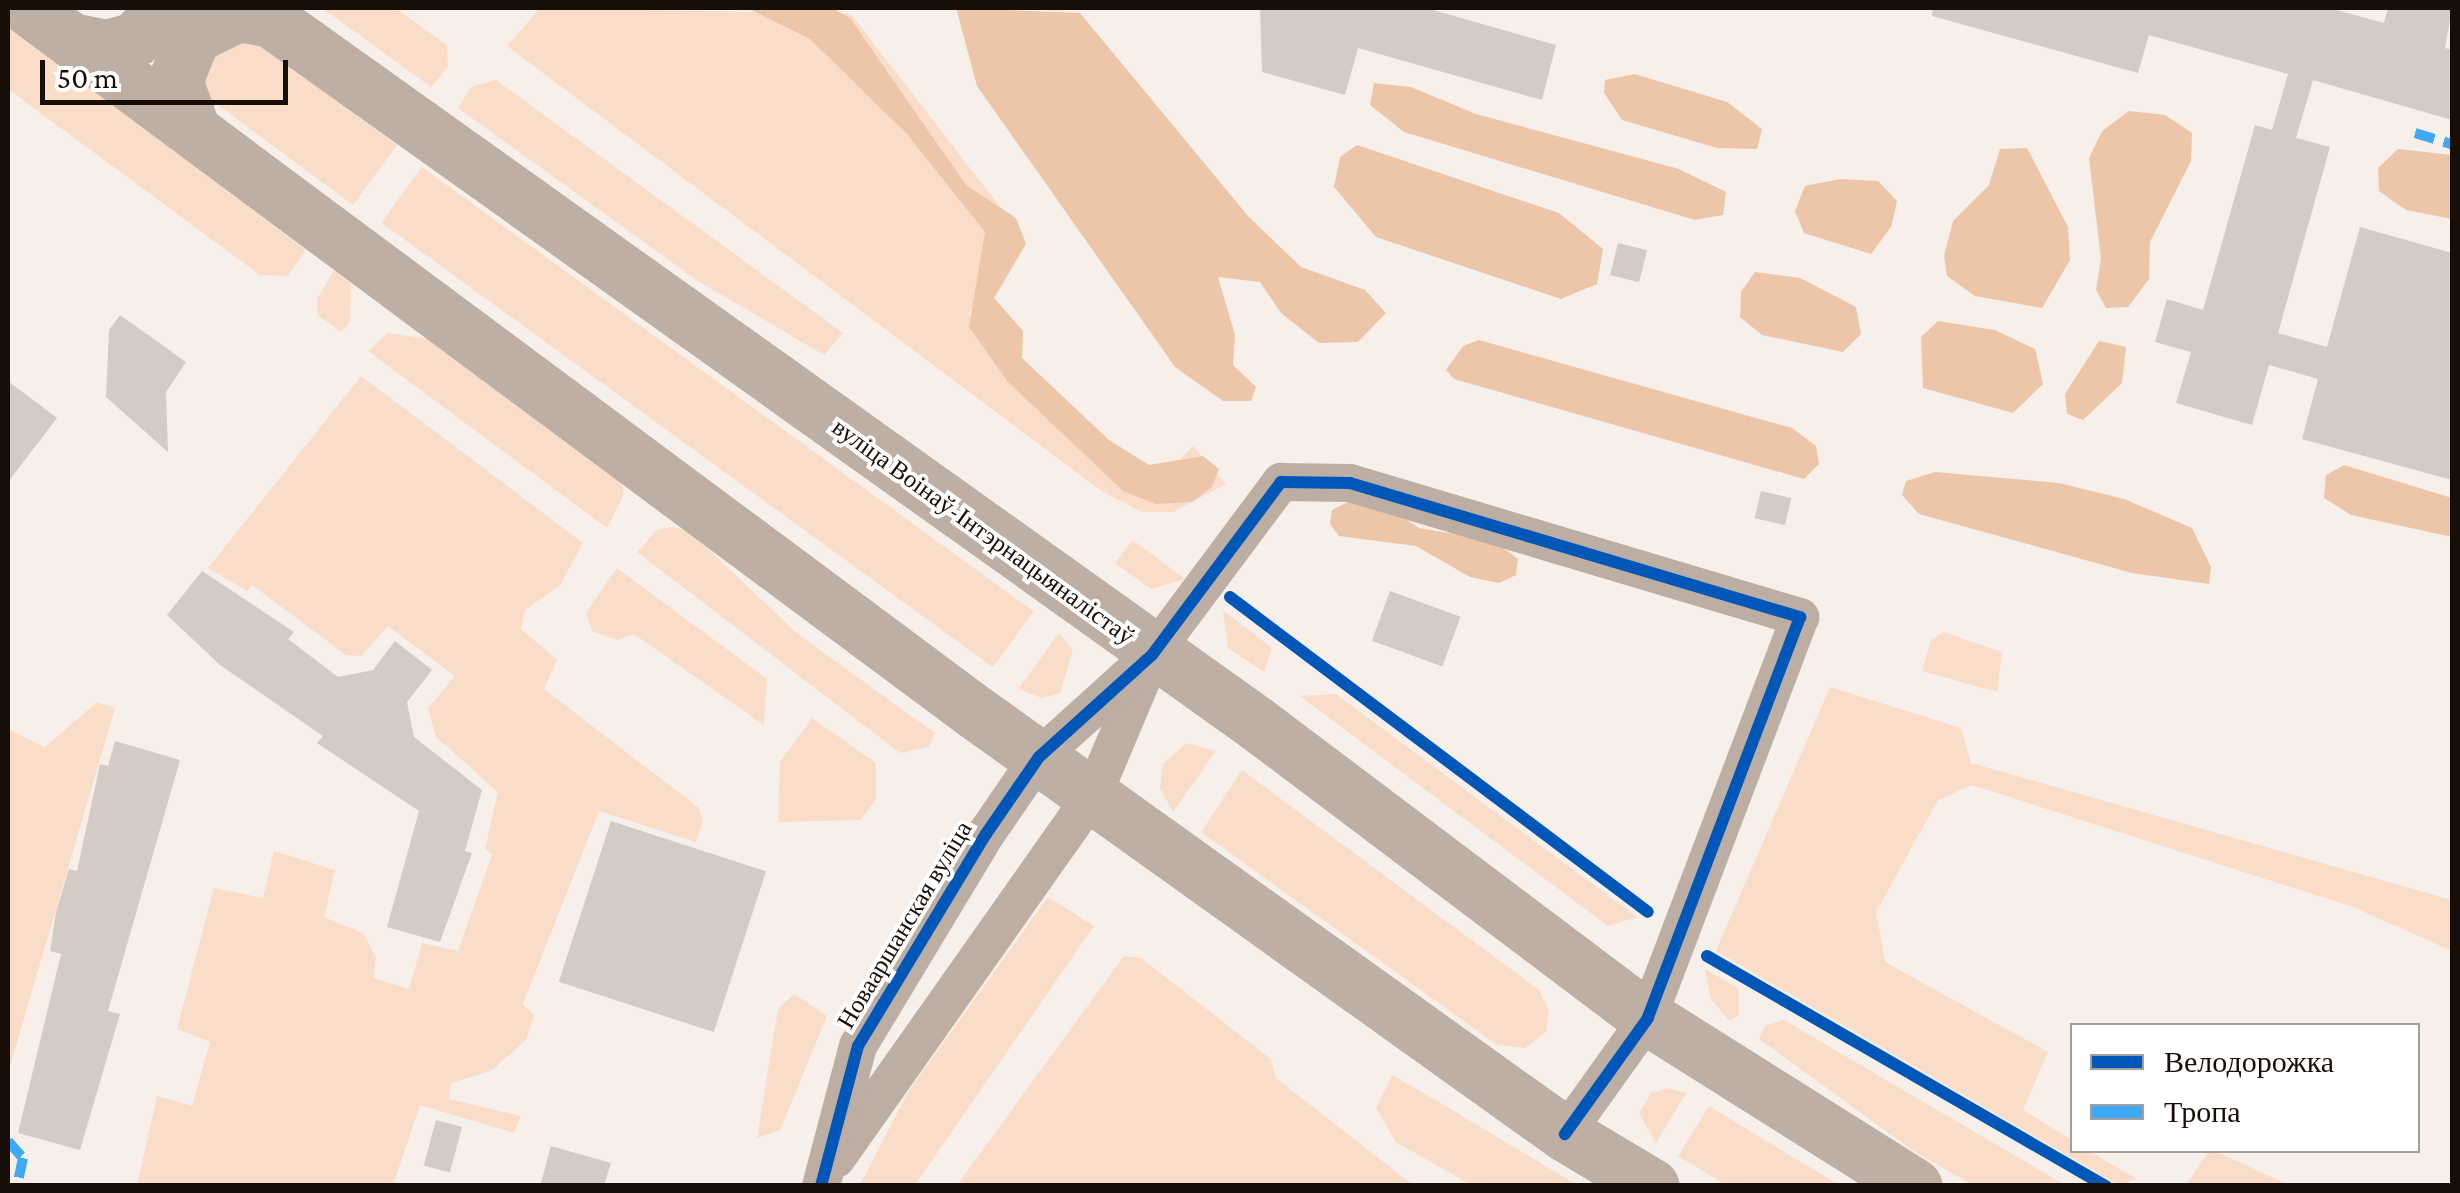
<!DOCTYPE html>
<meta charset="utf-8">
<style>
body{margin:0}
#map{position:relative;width:2460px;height:1193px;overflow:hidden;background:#f7efe9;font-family:"Crimson Pro",serif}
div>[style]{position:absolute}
.green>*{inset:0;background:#faddc9;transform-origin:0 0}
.forest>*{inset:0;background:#edc6aa}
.building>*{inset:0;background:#d4cbc5;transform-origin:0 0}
.minor>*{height:38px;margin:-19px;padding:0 19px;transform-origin:19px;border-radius:19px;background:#bdaea3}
.primary>*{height:55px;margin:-27.5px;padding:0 27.5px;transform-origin:27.5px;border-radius:27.5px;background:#beafa5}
.quiet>*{height:10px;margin-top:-5px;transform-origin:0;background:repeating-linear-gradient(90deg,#3fa9f5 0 20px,transparent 0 30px)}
.cycleway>*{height:12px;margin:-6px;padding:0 6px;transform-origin:6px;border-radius:6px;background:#0057b8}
span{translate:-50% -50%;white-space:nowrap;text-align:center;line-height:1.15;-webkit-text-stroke:8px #fff;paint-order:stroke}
.street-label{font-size:25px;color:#170e08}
.frame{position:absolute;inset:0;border:10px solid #170e08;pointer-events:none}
.legend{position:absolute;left:2070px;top:1023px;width:350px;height:130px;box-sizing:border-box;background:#fff;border:2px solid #a29f9c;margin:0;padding:12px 18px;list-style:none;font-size:30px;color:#170e08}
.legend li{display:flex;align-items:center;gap:20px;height:50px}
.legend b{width:50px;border:2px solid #a29f9c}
.scale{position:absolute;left:40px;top:60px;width:248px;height:45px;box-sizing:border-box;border:5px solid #170e08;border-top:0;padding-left:12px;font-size:30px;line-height:35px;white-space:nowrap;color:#170e08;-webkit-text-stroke:8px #fff;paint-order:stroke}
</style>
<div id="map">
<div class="green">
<i style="clip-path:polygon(322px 8px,395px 8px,447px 45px,448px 67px,431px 87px)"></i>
<i style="clip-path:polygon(540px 8px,851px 14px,1017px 229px,1007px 270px,968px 313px,1152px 488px,1193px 446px,1226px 484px,1173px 512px,1142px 512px,1100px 490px,507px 46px)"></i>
<i style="clip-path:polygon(8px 26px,306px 250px,288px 276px,260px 275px,8px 89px)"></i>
<i style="clip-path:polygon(254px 40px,397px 145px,353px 205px,207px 97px,199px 70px,206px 45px)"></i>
<i style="clip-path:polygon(496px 80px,843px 333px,824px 355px,698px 281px,458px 108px,471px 87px)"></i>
<i style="left:422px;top:167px;width:756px;height:69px;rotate:36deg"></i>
<i style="clip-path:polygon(334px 270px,351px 283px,350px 322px,341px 332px,318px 315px,317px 299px)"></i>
<i style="clip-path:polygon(388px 333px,430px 339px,621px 478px,624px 494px,607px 528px,368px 351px)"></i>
<i style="clip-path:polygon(361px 376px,583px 543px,560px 585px,525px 610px,521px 629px,557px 660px,544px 689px,699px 808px,703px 821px,696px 842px,599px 811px,523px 1004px,534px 1016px,526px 1040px,491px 1071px,451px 1083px,449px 1099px,521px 1116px,514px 1133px,420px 1105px,393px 1185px,137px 1185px,157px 1096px,192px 1106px,210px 1042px,177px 1029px,214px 888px,263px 898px,274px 851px,335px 870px,324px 917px,363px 933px,376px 957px,373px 978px,409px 989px,422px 943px,458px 951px,492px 855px,485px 849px,498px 792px,436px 737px,428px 708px,455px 676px,388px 626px,361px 656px,346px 655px,252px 585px,247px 591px,208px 568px)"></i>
<i style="clip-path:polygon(673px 527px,689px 531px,799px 635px,935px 733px,929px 747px,900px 753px,637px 552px,657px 530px)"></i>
<i style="clip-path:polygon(1133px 540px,1185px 579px,1151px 589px,1115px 563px)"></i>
<i style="clip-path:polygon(617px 568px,767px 679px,764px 725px,634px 634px,617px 640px,592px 631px,586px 613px)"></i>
<i style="clip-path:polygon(1223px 610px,1272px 648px,1264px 672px,1228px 648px)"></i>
<i style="clip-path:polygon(1943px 632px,2002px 652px,1997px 692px,1922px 671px,1931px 640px)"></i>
<i style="clip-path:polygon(1059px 633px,1073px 650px,1060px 693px,1042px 698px,1018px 689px)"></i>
<i style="clip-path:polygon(1830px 687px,1961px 728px,1971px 763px,2452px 900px,2452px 951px,2353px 907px,1972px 785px,1938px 800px,1876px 912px,1885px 962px,2048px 1052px,2023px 1110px,2072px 1140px,2072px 1150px,2089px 1151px,2137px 1179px,2119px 1185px,1716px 951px)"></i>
<i style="clip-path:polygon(1336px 694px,1637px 917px,1608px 926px,1300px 696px)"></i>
<i style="clip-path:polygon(97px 702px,115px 708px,8px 1073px,8px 729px,45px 747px)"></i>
<i style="clip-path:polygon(812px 718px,876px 763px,876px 800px,860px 820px,778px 822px,780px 762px)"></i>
<i style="clip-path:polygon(1187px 743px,1216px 751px,1173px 812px,1160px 788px,1163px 764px)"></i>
<i style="clip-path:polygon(1242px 770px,1539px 990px,1549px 1011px,1546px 1032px,1525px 1048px,1497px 1045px,1201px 832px)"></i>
<i style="clip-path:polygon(1048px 897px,1094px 926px,915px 1185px,860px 1185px,908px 1092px)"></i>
<i style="clip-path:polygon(1124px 956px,1141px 958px,1271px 1059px,1276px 1078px,1413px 1185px,957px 1185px)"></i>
<i style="clip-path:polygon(1705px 969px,1738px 988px,1739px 1014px,1730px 1021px,1711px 1000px)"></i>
<i style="clip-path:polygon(794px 994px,827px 1016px,780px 1130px,757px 1138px,778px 1009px)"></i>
<i style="clip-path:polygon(1784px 1020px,2065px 1185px,1973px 1185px,1915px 1152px,1759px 1039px,1765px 1026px)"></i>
<i style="clip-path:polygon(1392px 1075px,1449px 1108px,1577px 1185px,1471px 1185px,1396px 1142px,1376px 1108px)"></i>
<i style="clip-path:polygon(1668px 1088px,1686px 1093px,1656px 1143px,1639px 1113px,1651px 1093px)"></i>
<i style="clip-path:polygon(1709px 1106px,1839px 1185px,1726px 1185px,1678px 1156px)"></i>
<i style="clip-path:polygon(2210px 1150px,2215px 1151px,2289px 1185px,2186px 1185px)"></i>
</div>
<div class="forest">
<i style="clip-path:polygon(747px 8px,832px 8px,850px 18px,966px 185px,1016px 218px,1026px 244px,994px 298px,1023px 331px,1022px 358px,1109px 440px,1149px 465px,1203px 456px,1219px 469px,1212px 487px,1192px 502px,1156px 504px,1123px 491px,1008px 382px,969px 327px,985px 232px,906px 133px,810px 39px)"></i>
<i style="clip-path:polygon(956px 8px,1080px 13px,1248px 216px,1301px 267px,1365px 290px,1386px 313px,1358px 342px,1319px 343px,1281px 313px,1260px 282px,1218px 277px,1235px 335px,1233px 365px,1256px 387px,1251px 401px,1223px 401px,1175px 367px,977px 86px)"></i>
<i style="clip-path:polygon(1635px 74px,1727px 102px,1762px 129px,1757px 149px,1717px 148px,1622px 120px,1604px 93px,1605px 80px)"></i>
<i style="clip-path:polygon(1374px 83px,1411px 87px,1476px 114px,1679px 169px,1726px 192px,1723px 215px,1695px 220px,1404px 132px,1370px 105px)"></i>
<i style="clip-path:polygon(2129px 111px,2165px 115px,2192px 133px,2191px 161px,2150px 242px,2149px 279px,2128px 307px,2106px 308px,2096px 290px,2101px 259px,2089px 158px,2102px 131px)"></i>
<i style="clip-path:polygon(1357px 145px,1559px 213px,1603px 249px,1597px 284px,1561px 299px,1376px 237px,1334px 187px,1340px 157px)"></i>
<i style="clip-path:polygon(2027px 148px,2068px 227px,2070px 260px,2042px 308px,1975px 296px,1947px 276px,1944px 256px,1953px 221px,1989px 185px,2000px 149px)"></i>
<i style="clip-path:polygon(2398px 149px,2452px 155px,2452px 219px,2406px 210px,2379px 191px,2378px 168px)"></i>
<i style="clip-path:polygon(1840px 179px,1878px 181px,1897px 201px,1891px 227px,1871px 254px,1804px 233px,1795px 211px,1805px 186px)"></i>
<i style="clip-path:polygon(1755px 272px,1800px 278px,1856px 307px,1861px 334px,1843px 352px,1762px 335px,1740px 317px,1741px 292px)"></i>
<i style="clip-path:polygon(1938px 321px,1995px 330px,2035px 349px,2043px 384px,2013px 413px,1923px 388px,1921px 337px)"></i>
<i style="clip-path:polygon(1479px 340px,1792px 428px,1816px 446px,1819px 464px,1804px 479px,1454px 379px,1446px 370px,1463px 346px)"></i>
<i style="clip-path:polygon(2099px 341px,2126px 347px,2122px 383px,2083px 420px,2067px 414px,2065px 394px)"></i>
<i style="clip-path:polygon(2344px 465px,2452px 498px,2452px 537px,2351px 515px,2324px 498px,2326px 475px)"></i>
<i style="clip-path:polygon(1935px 472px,2059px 483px,2124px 499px,2192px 528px,2211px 567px,2209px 584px,2132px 573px,1919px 514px,1902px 495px,1906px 481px)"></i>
<i style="clip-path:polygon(1348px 502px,1387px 507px,1419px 528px,1492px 540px,1518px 559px,1516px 575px,1499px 583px,1470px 577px,1416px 546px,1339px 536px,1330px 524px,1332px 510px)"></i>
</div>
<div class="building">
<i style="clip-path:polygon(1260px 8px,1426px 8px,1556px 45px,1542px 100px,1358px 48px,1345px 95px,1262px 72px)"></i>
<i style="clip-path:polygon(1933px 8px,2329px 8px,2384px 23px,2388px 8px,2452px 8px,2445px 48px,2452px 50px,2452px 120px,2313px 80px,2296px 138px,2330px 147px,2278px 333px,2327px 347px,2360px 227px,2452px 253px,2452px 480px,2302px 439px,2318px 379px,2269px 365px,2252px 425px,2176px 403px,2191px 352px,2155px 342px,2167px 299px,2203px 310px,2255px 125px,2272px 130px,2288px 74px,2149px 35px,2138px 73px,1932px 16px)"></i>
<i style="left:1618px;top:243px;width:30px;height:33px;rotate:14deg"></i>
<i style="clip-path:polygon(120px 315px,186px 362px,166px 392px,168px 452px,106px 397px,109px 330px)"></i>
<i style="clip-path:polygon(8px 381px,57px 418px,8px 482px)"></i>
<i style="left:1761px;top:491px;width:31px;height:28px;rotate:13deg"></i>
<i style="clip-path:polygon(202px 571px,294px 632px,288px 639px,338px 677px,373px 670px,395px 641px,432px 670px,407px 702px,414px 737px,482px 790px,465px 851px,472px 853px,440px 942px,387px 927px,419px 811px,317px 743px,323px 736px,220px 665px,167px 615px)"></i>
<i style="left:1390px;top:591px;width:75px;height:53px;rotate:20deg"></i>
<i style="clip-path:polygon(115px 741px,180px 760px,108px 1011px,120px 1014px,80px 1150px,18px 1133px,61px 954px,50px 951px,56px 912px,69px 869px,77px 871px,100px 764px,108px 766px)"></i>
<i style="left:611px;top:821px;width:163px;height:169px;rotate:18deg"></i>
<i style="left:436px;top:1120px;width:27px;height:47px;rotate:15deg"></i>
<i style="clip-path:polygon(551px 1146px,611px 1163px,604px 1186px,540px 1186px)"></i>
</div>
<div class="minor">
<i style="left:836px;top:1159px;width:446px;rotate:-54.8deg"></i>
<i style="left:1093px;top:795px;width:139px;rotate:-67.1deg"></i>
<i style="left:821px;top:1186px;width:145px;rotate:-75.2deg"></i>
<i style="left:858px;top:1046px;width:248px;rotate:-58.9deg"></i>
<i style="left:986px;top:834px;width:93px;rotate:-55.5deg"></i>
<i style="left:1039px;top:757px;width:152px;rotate:-42.1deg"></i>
<i style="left:1152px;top:655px;width:216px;rotate:-53.3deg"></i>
<i style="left:1281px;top:482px;width:69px;rotate:0.8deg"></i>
<i style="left:1350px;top:483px;width:470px;rotate:16.6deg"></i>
<i style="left:1800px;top:617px;width:429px;rotate:110.8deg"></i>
<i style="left:1648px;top:1018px;width:143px;rotate:125.6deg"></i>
</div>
<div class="primary">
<i style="left:28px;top:8px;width:1180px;rotate:36.63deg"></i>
<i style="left:975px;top:712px;width:725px;rotate:35.57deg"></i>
<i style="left:1565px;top:1134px;width:101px;rotate:30.9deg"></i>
<i style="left:254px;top:8px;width:1231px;rotate:35.51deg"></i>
<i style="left:1256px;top:723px;width:491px;rotate:37deg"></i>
<i style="left:1648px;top:1018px;width:315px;rotate:32.2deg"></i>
<i style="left:76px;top:41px;width:31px;rotate:11deg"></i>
<i style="left:106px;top:47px;width:30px;rotate:-15deg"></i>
<i style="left:135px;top:39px;width:42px;rotate:-46.9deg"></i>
<i style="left:192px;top:127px;width:49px;rotate:-110.3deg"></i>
<i style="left:175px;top:81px;width:48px;rotate:-68.2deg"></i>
<i style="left:193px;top:36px;width:50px;rotate:-26.1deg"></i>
<i style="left:238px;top:14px;width:34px;rotate:10deg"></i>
</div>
<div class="quiet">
<i style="left:2415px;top:133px;width:39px;rotate:17deg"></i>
<i style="left:8px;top:1141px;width:23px;rotate:49deg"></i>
<i style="left:23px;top:1158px;width:29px;rotate:102deg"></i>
</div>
<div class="cycleway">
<i style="left:1230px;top:597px;width:523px;rotate:37deg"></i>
<i style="left:1707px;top:956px;width:461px;rotate:30deg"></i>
<i style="left:821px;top:1186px;width:145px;rotate:-75.2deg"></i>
<i style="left:858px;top:1046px;width:248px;rotate:-58.9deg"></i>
<i style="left:986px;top:834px;width:93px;rotate:-55.5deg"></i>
<i style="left:1039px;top:757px;width:152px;rotate:-42.1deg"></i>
<i style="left:1152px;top:655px;width:216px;rotate:-53.3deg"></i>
<i style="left:1281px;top:482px;width:69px;rotate:0.8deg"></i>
<i style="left:1350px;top:483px;width:470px;rotate:16.6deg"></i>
<i style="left:1800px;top:617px;width:429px;rotate:110.8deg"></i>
<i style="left:1648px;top:1018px;width:143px;rotate:125.6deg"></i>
</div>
<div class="street-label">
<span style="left:983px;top:532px;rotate:36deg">вуліца Воінаў-Інтэрнацыяналістаў</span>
<span style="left:905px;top:925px;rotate:-59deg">Новааршанская вуліца</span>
</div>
<div class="frame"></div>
<ul class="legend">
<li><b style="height:12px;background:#0057b8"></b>Велодорожка</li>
<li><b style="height:12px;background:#3fa9f5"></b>Тропа</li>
</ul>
<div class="scale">50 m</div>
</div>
